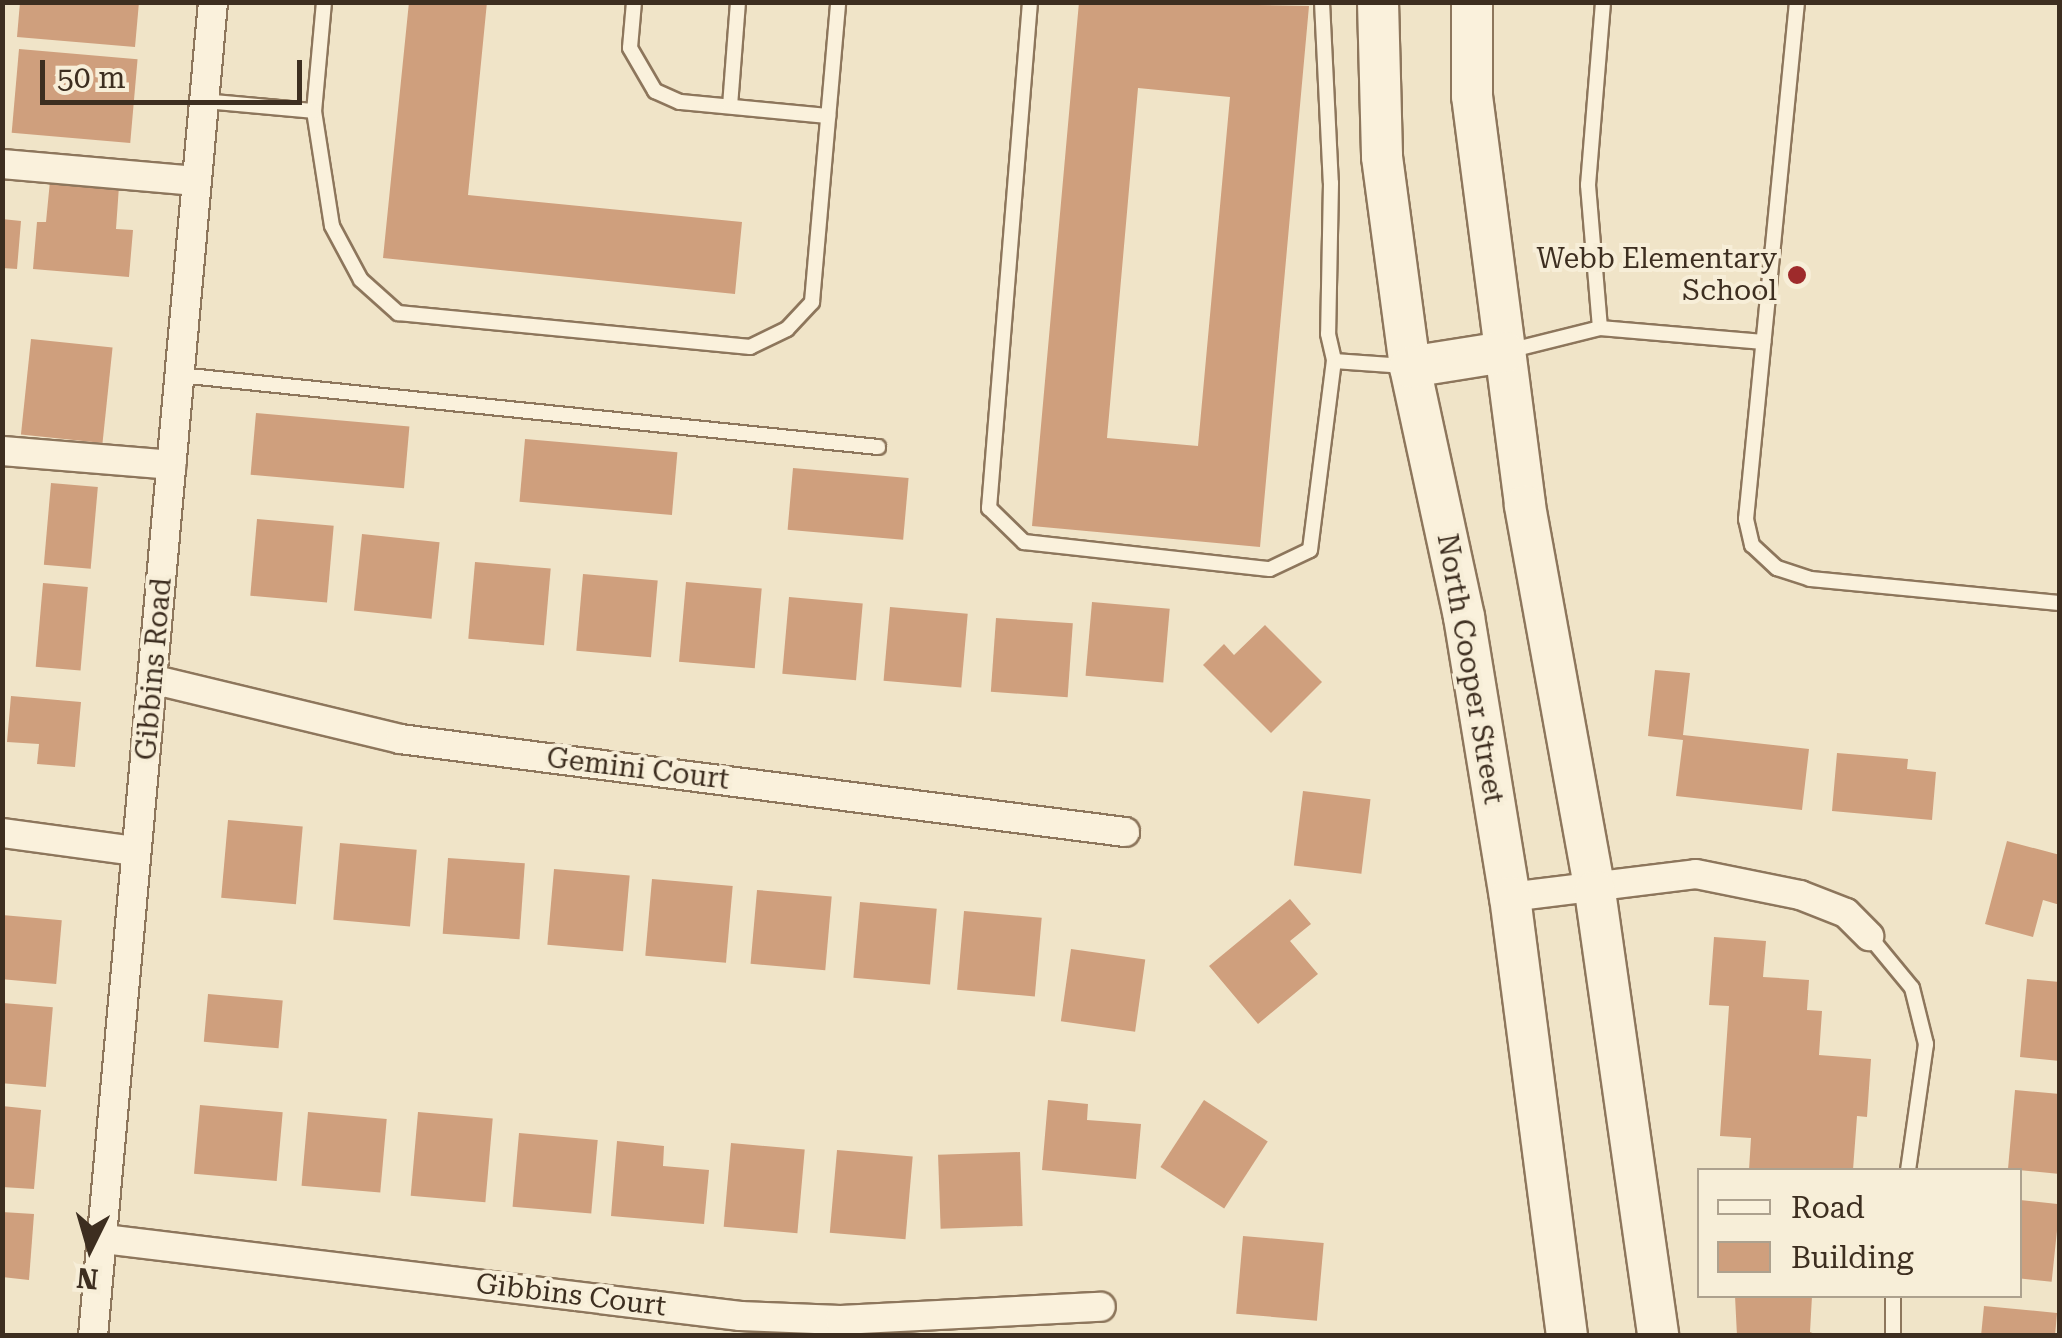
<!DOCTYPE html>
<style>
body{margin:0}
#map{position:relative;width:2062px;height:1338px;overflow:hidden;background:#f0e4c8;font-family:"Roboto Serif",serif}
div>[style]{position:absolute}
.building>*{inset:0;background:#cf9f7d;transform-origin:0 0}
.roads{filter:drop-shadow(2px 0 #8d765c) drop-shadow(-2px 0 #8d765c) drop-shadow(0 2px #8d765c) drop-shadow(0 -2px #8d765c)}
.lane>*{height:14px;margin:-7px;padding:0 7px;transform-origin:7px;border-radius:7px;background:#faf1dc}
.street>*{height:28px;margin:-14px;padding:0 14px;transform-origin:14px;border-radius:14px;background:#faf1dc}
.secondary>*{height:40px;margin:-20px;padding:0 20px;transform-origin:20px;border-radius:20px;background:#faf1dc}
.dots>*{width:28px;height:28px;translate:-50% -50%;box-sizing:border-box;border:5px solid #f7eed8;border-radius:50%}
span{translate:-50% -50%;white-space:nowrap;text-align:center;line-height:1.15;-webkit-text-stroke:8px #f7eed8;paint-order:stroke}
.poi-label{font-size:28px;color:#3d2e20}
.right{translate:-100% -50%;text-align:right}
.street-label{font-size:28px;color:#3d2e20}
.frame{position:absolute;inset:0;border:5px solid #3d2e20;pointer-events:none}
.legend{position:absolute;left:1697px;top:1168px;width:325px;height:130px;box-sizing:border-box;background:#f7eed8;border:2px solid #ada18e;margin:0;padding:12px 18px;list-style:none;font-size:30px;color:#3d2e20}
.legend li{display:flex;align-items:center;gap:20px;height:50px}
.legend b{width:50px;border:2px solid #ada18e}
.north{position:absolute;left:40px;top:1198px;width:100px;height:100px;-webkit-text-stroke:8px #f7eed8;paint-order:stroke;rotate:185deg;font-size:28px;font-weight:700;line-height:40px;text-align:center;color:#3d2e20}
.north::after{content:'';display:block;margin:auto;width:35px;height:45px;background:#3d2e20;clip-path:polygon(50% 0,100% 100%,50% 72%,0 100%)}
.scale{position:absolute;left:40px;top:60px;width:262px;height:45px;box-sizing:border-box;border:5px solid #3d2e20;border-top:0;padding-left:12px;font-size:30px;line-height:35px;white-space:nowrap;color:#3d2e20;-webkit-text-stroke:8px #f7eed8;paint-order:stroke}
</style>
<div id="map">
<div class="building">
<i style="clip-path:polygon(20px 2px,139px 2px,135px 47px,17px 37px)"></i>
<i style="clip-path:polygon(409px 2px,487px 2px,468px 195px,742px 222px,735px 294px,383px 258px)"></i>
<i style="clip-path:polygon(evenodd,1079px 2px,1309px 6px,1260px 547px,1032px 526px,1079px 2px,1138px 88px,1230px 97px,1198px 446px,1107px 438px,1138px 88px)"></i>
<i style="left:19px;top:49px;width:119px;height:84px;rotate:5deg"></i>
<i style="clip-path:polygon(50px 181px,119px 186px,116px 229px,133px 230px,129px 277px,33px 269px,37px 222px,46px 222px)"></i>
<i style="clip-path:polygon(2px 219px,21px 221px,17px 269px,2px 268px)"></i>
<i style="left:31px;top:339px;width:82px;height:96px;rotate:6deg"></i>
<i style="left:256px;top:413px;width:154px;height:62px;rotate:5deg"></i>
<i style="left:525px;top:439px;width:153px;height:63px;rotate:5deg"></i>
<i style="left:793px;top:468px;width:116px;height:62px;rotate:5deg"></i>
<i style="left:51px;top:483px;width:47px;height:82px;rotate:5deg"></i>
<i style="left:257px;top:519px;width:77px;height:77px;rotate:5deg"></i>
<i style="left:362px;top:534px;width:78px;height:77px;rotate:6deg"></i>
<i style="left:475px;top:562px;width:76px;height:77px;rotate:5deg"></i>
<i style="left:583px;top:574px;width:75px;height:77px;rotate:5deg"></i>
<i style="left:686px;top:582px;width:76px;height:80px;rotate:5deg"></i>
<i style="left:43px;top:583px;width:45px;height:84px;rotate:5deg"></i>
<i style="left:789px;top:597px;width:74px;height:77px;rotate:5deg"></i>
<i style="left:1092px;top:602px;width:78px;height:74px;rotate:5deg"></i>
<i style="left:890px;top:607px;width:78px;height:74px;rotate:5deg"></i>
<i style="left:996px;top:618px;width:77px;height:74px;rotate:4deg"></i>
<i style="clip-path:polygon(1265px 625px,1322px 682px,1271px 733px,1203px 665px,1224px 644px,1234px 655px)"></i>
<i style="clip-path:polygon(1655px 670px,1690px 673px,1683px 735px,1809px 749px,1802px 810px,1676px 796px,1683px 740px,1648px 736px)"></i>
<i style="clip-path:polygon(11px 696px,81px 702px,75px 767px,37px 764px,39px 744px,7px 742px)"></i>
<i style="clip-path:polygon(1837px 753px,1908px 759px,1907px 769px,1936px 772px,1932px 820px,1832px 811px)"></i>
<i style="left:1303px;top:791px;width:68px;height:75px;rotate:7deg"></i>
<i style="left:228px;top:820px;width:75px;height:78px;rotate:5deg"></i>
<i style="clip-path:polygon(2007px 841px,2060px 855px,2060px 905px,2043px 900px,2033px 937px,1985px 924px)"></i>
<i style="left:340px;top:843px;width:77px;height:77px;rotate:5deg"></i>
<i style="left:448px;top:858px;width:77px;height:76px;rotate:4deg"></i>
<i style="left:554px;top:869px;width:76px;height:76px;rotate:5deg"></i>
<i style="left:652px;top:879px;width:81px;height:77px;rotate:5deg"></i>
<i style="left:757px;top:890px;width:75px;height:74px;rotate:5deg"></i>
<i style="clip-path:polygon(1290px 899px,1311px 924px,1290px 941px,1318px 974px,1258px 1024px,1209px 966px)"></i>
<i style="left:860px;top:902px;width:77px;height:76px;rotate:5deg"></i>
<i style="left:964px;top:911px;width:78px;height:79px;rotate:5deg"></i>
<i style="left:2px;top:915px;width:60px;height:64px;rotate:5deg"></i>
<i style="clip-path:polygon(1714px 937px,1766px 941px,1763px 977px,1809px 980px,1807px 1010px,1822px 1011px,1819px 1055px,1871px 1059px,1867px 1117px,1857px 1116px,1853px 1170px,1749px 1170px,1751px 1138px,1720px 1136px,1729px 1006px,1709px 1005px)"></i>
<i style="left:1071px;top:949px;width:75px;height:73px;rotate:8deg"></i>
<i style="clip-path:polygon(2027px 979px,2060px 982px,2060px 1061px,2020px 1057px)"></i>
<i style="left:208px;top:994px;width:75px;height:48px;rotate:5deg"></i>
<i style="left:3px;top:1003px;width:50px;height:80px;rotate:5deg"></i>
<i style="clip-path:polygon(2015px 1090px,2060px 1094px,2060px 1174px,2008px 1169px)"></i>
<i style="clip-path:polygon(1048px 1100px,1088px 1104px,1087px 1120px,1141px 1124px,1136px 1179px,1042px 1170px)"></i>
<i style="left:1204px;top:1100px;width:76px;height:80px;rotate:33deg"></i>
<i style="left:200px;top:1105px;width:83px;height:69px;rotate:5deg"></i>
<i style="clip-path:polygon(2px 1106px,41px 1110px,34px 1189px,2px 1187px)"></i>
<i style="left:308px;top:1112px;width:79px;height:74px;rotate:5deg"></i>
<i style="left:418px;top:1112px;width:75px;height:84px;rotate:5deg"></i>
<i style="left:519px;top:1133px;width:79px;height:74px;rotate:5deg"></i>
<i style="clip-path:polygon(617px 1141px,664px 1146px,663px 1166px,709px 1170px,704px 1224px,611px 1216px)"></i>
<i style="left:731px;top:1143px;width:74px;height:84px;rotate:5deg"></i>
<i style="left:837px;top:1150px;width:76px;height:83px;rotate:5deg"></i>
<i style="left:1020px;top:1152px;width:74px;height:82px;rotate:88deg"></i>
<i style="left:2020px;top:1200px;width:40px;height:78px;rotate:6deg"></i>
<i style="clip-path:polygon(2px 1212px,34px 1214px,29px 1280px,2px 1277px)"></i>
<i style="left:1243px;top:1236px;width:81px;height:78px;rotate:5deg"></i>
<i style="clip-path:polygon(1735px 1296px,1812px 1296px,1810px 1332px,1820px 1336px,1737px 1336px)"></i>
<i style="clip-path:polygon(1984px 1306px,2057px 1313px,2055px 1336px,1981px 1336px)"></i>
</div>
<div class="roads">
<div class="lane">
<i style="left:324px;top:2px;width:109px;rotate:95.2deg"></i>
<i style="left:314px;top:111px;width:116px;rotate:81.1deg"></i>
<i style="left:332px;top:226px;width:61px;rotate:61.8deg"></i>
<i style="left:361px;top:280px;width:50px;rotate:41.7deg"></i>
<i style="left:398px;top:313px;width:354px;rotate:5.5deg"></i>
<i style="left:750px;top:347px;width:41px;rotate:-25.9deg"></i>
<i style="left:787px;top:329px;width:37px;rotate:-47deg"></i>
<i style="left:812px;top:302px;width:301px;rotate:-85deg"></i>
<i style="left:634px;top:2px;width:46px;rotate:95deg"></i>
<i style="left:630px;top:48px;width:50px;rotate:59.8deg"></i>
<i style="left:655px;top:91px;width:27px;rotate:24deg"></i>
<i style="left:680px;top:102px;width:149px;rotate:5.4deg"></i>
<i style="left:1030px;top:2px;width:508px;rotate:94.63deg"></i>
<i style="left:989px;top:508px;width:49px;rotate:44.2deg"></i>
<i style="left:1024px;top:542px;width:247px;rotate:6.3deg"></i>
<i style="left:1270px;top:569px;width:44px;rotate:-25.4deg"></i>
<i style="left:1310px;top:550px;width:191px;rotate:-82.8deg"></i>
<i style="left:1334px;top:361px;width:71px;rotate:4deg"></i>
<i style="left:1322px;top:2px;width:181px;rotate:87.2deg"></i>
<i style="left:1331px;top:183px;width:151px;rotate:91.1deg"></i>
<i style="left:1328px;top:334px;width:28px;rotate:77deg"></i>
<i style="left:1797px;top:2px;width:520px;rotate:95.63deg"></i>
<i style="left:1746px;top:519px;width:27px;rotate:77deg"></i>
<i style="left:1752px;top:545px;width:34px;rotate:43deg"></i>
<i style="left:1777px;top:568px;width:35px;rotate:18deg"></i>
<i style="left:1810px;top:579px;width:251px;rotate:5.5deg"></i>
<i style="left:204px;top:101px;width:110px;rotate:5.2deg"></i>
<i style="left:730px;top:106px;width:104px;rotate:-85.6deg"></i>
<i style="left:1600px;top:328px;width:144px;rotate:-94.8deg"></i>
<i style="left:1588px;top:185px;width:184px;rotate:-85.3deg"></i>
<i style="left:1508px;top:351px;width:95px;rotate:-14deg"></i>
<i style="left:1600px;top:328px;width:164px;rotate:4.9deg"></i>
<i style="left:179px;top:375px;width:703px;rotate:5.88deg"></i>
<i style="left:1869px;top:936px;width:67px;rotate:50.4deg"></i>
<i style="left:1912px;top:988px;width:58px;rotate:76deg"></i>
<i style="left:1926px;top:1044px;width:127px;rotate:98.1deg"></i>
<i style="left:1893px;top:1296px;width:40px;rotate:90deg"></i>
</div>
<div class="street">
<i style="left:2px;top:164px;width:195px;rotate:5deg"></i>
<i style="left:2px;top:451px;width:170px;rotate:4.7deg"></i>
<i style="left:155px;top:680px;width:252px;rotate:13.5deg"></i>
<i style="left:400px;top:739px;width:731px;rotate:7.31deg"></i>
<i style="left:2px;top:833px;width:134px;rotate:7.7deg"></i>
<i style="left:1510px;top:897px;width:187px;rotate:-7deg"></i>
<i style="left:1696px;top:874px;width:106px;rotate:11.4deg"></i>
<i style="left:1800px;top:895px;width:49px;rotate:21.4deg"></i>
<i style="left:1846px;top:913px;width:33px;rotate:45deg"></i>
<i style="left:104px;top:1239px;width:641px;rotate:6.9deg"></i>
<i style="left:740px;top:1316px;width:100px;rotate:2.3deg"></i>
<i style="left:840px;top:1320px;width:261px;rotate:-2.9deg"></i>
<i style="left:93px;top:1336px;width:1339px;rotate:-84.86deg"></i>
</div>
<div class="secondary">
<i style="left:1378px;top:2px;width:155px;rotate:88.5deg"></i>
<i style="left:1382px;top:157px;width:212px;rotate:82.4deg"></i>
<i style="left:1410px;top:367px;width:256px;rotate:77.8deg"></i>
<i style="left:1464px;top:617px;width:284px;rotate:80.7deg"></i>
<i style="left:1510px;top:897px;width:443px;rotate:82.6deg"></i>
<i style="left:1472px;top:2px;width:94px;rotate:90deg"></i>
<i style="left:1472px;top:96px;width:413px;rotate:82.6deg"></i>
<i style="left:1525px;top:506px;width:391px;rotate:79.7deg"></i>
<i style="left:1595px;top:891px;width:449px;rotate:81.9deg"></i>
<i style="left:1410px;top:367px;width:96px;rotate:-9deg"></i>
</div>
</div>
<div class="dots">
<i style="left:1797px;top:275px;background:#9e2a2b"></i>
</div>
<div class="poi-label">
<span class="right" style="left:1777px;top:275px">Webb Elementary<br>School</span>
</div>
<div class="street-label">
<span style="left:154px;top:669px;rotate:-85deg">Gibbins Road</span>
<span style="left:1470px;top:669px;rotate:80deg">North Cooper Street</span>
<span style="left:638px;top:769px;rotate:7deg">Gemini Court</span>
<span style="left:571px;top:1295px;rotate:7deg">Gibbins Court</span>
</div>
<div class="frame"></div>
<ul class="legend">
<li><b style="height:12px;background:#faf1dc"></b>Road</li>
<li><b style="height:28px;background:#cf9f7d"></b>Building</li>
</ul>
<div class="north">N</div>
<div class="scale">50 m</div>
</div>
